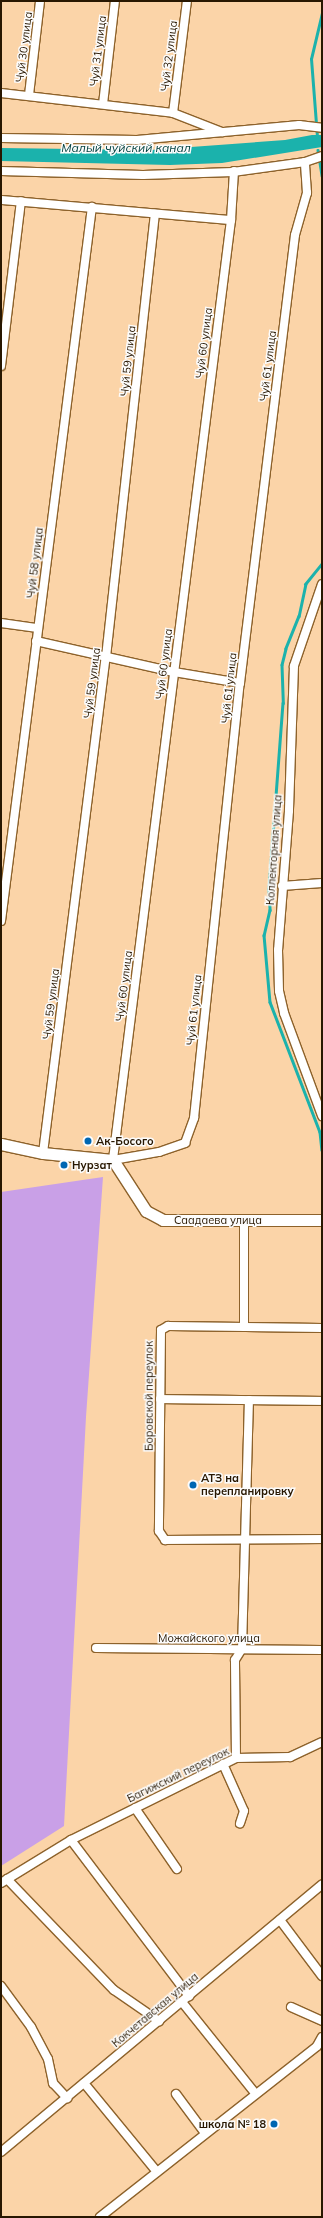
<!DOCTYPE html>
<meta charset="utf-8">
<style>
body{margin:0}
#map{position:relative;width:323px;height:2218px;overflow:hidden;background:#fbd4a8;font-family:Mulish,sans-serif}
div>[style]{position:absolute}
.green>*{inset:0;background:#c9a0e7}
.water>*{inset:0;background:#1bb2ac}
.stream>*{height:2.5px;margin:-1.25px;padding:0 1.25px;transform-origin:1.25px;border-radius:1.25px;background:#1bb2ac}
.roads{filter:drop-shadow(1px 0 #8d622b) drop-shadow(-1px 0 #8d622b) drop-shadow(0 1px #8d622b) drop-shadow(0 -1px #8d622b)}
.street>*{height:8px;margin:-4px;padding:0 4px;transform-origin:4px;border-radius:4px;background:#fff}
.secondary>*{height:11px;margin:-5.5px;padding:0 5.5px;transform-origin:5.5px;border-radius:5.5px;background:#fff}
.dots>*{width:11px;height:11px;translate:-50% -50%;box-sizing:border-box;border:2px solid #fcfcfc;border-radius:50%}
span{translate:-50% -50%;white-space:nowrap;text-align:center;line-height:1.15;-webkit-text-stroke:3px #fcfcfc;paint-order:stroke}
.street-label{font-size:11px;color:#281701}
.poi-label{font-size:11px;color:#281701;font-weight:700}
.left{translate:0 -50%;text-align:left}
.right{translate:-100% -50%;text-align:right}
.water-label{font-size:12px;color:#034240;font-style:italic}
.frame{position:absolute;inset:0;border:2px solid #281701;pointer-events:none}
</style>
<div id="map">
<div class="green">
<i style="clip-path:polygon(103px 1177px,86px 1417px,64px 1826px,1px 1866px,1px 1192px)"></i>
</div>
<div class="water">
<i style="clip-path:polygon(312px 135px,322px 135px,322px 147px,222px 163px,170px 165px,1px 161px,1px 148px,150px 150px,285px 140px)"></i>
</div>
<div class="stream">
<i style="left:317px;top:137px;width:78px;rotate:-94.4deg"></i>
<i style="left:311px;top:59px;width:47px;rotate:-76.6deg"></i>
<i style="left:318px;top:150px;width:26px;rotate:81deg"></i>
<i style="left:322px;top:564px;width:26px;rotate:129deg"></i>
<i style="left:306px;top:584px;width:33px;rotate:102deg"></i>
<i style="left:299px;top:616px;width:35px;rotate:112deg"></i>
<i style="left:286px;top:649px;width:16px;rotate:104deg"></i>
<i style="left:282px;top:665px;width:38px;rotate:88deg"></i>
<i style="left:283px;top:703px;width:187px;rotate:94.3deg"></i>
<i style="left:269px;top:889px;width:21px;rotate:87deg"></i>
<i style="left:270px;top:910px;width:26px;rotate:103deg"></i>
<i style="left:264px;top:935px;width:67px;rotate:84.9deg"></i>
<i style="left:270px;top:1002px;width:139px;rotate:69deg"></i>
<i style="left:320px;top:1132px;width:18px;rotate:84deg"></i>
</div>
<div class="roads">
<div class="street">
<i style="left:1px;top:93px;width:173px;rotate:6.6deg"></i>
<i style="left:173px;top:113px;width:53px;rotate:21.2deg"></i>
<i style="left:29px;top:95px;width:95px;rotate:-83.3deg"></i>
<i style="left:103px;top:104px;width:104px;rotate:-83.4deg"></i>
<i style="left:173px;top:113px;width:113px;rotate:-82.9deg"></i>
<i style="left:1px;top:138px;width:136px;rotate:0.8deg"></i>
<i style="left:137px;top:140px;width:163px;rotate:-5.3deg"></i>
<i style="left:299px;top:125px;width:23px;rotate:7deg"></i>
<i style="left:1px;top:171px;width:142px;rotate:1.6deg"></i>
<i style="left:143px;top:175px;width:90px;rotate:-1.9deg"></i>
<i style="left:233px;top:172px;width:73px;rotate:-7.9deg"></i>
<i style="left:305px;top:162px;width:18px;rotate:-19deg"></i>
<i style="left:234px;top:171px;width:49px;rotate:93.5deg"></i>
<i style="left:231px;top:220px;width:947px;rotate:97.16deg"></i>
<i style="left:113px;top:1160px;width:47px;rotate:-9.9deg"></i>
<i style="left:159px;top:1152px;width:28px;rotate:-19deg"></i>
<i style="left:185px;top:1143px;width:27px;rotate:-70deg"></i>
<i style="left:194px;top:1118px;width:437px;rotate:-84deg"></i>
<i style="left:240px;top:683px;width:451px;rotate:-83deg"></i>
<i style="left:295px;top:235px;width:44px;rotate:-74.1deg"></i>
<i style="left:307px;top:193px;width:31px;rotate:-94deg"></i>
<i style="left:1px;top:200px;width:231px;rotate:5deg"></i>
<i style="left:1px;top:366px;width:166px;rotate:-83.1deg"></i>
<i style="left:322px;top:584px;width:87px;rotate:108.9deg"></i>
<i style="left:294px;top:666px;width:145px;rotate:92deg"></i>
<i style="left:289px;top:811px;width:139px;rotate:94.5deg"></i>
<i style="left:278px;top:950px;width:41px;rotate:88.6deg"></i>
<i style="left:279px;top:991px;width:23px;rotate:77deg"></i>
<i style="left:284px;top:1013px;width:110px;rotate:69.7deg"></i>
<i style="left:1px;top:623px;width:37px;rotate:8deg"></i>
<i style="left:36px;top:641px;width:141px;rotate:12.7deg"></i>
<i style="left:174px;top:672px;width:67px;rotate:9.5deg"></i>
<i style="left:282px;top:886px;width:40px;rotate:-4.3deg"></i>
<i style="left:1px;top:921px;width:720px;rotate:-82.74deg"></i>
<i style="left:43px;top:1153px;width:500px;rotate:-82.8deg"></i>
<i style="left:106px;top:657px;width:446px;rotate:-83.7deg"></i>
<i style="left:244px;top:1220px;width:107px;rotate:90deg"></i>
<i style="left:322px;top:1328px;width:154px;rotate:-179.3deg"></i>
<i style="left:168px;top:1326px;width:8px;rotate:150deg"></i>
<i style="left:161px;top:1330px;width:201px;rotate:90.6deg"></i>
<i style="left:159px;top:1531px;width:11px;rotate:56deg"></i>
<i style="left:165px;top:1540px;width:157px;rotate:-0.4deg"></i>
<i style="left:160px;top:1399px;width:162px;rotate:0.7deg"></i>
<i style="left:96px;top:1648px;width:226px;rotate:0.5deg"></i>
<i style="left:236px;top:1758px;width:98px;rotate:-90.6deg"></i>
<i style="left:235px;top:1660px;width:13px;rotate:-58deg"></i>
<i style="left:242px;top:1649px;width:249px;rotate:-88.4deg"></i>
<i style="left:223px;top:1764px;width:51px;rotate:65.9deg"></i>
<i style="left:244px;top:1811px;width:13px;rotate:108deg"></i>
<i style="left:135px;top:1808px;width:74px;rotate:55.5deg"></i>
<i style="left:71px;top:1840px;width:196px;rotate:52.9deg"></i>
<i style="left:7px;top:1879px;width:154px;rotate:46.1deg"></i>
<i style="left:114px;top:1990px;width:55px;rotate:34.6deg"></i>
<i style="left:1px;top:1883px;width:82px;rotate:-31.6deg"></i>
<i style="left:71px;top:1840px;width:184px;rotate:-26.4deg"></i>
<i style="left:236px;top:1758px;width:54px;rotate:-1.1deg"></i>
<i style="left:290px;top:1757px;width:35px;rotate:-25deg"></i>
<i style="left:280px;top:1920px;width:70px;rotate:53.1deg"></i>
<i style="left:1px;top:1986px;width:51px;rotate:53.8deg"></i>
<i style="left:31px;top:2027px;width:36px;rotate:62deg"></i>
<i style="left:48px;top:2059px;width:25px;rotate:78deg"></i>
<i style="left:53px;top:2083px;width:21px;rotate:47deg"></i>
<i style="left:182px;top:2002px;width:117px;rotate:51.3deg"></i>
<i style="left:291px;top:2007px;width:34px;rotate:24deg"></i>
<i style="left:84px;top:2083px;width:115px;rotate:50.6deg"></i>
<i style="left:176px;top:2094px;width:49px;rotate:53.4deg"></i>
<i style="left:1px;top:2152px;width:418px;rotate:-39.8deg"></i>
<i style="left:100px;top:2217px;width:276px;rotate:-38.2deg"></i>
<i style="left:317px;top:2046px;width:10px;rotate:-61deg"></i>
</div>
<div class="secondary">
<i style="left:1px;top:1144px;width:43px;rotate:12.1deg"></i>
<i style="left:43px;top:1153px;width:70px;rotate:5.7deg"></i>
<i style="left:113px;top:1160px;width:61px;rotate:57.1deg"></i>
<i style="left:146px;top:1211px;width:19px;rotate:28deg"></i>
<i style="left:163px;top:1220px;width:159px"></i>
</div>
</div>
<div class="dots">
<i style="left:88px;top:1141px;background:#0067b3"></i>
<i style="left:64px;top:1165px;background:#0067b3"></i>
<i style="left:193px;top:1485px;background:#0067b3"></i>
<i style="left:274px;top:2124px;background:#0067b3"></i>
</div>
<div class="street-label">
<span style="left:24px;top:47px;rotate:-83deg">Чуй 30 улица</span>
<span style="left:98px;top:51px;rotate:-83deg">Чуй 31 улица</span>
<span style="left:169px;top:56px;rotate:-83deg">Чуй 32 улица</span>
<span style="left:204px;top:343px;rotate:-83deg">Чуй 60 улица</span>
<span style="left:128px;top:361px;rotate:-84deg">Чуй 59 улица</span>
<span style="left:268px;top:366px;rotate:-83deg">Чуй 61 улица</span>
<span style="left:35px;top:563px;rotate:-83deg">Чуй 58 улица</span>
<span style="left:164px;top:664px;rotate:-83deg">Чуй 60 улица</span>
<span style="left:92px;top:683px;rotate:-83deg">Чуй 59 улица</span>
<span style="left:229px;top:688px;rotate:-84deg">Чуй 61 улица</span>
<span style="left:274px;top:850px;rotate:-86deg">Коллекторная улица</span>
<span style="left:124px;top:986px;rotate:-83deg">Чуй 60 улица</span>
<span style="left:51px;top:1004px;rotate:-83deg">Чуй 59 улица</span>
<span style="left:194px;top:1010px;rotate:-84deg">Чуй 61 улица</span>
<span style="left:218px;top:1220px">Саадаева улица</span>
<span style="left:149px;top:1396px;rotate:-90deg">Боровской переулок</span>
<span style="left:209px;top:1638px">Можайского улица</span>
<span style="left:178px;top:1775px;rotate:-26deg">Багижский переулок</span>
<span style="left:155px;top:2010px;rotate:-40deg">Кокчетавская улица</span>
</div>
<div class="poi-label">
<span class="left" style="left:96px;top:1141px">Ак-Босого</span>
<span class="left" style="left:72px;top:1165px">Нурзат</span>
<span class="left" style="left:201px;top:1485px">АТЗ на<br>перепланировку</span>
<span class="right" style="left:266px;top:2124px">школа № 18</span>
</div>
<div class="water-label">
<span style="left:126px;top:148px">Малый чуйский канал</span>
</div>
<div class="frame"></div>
</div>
